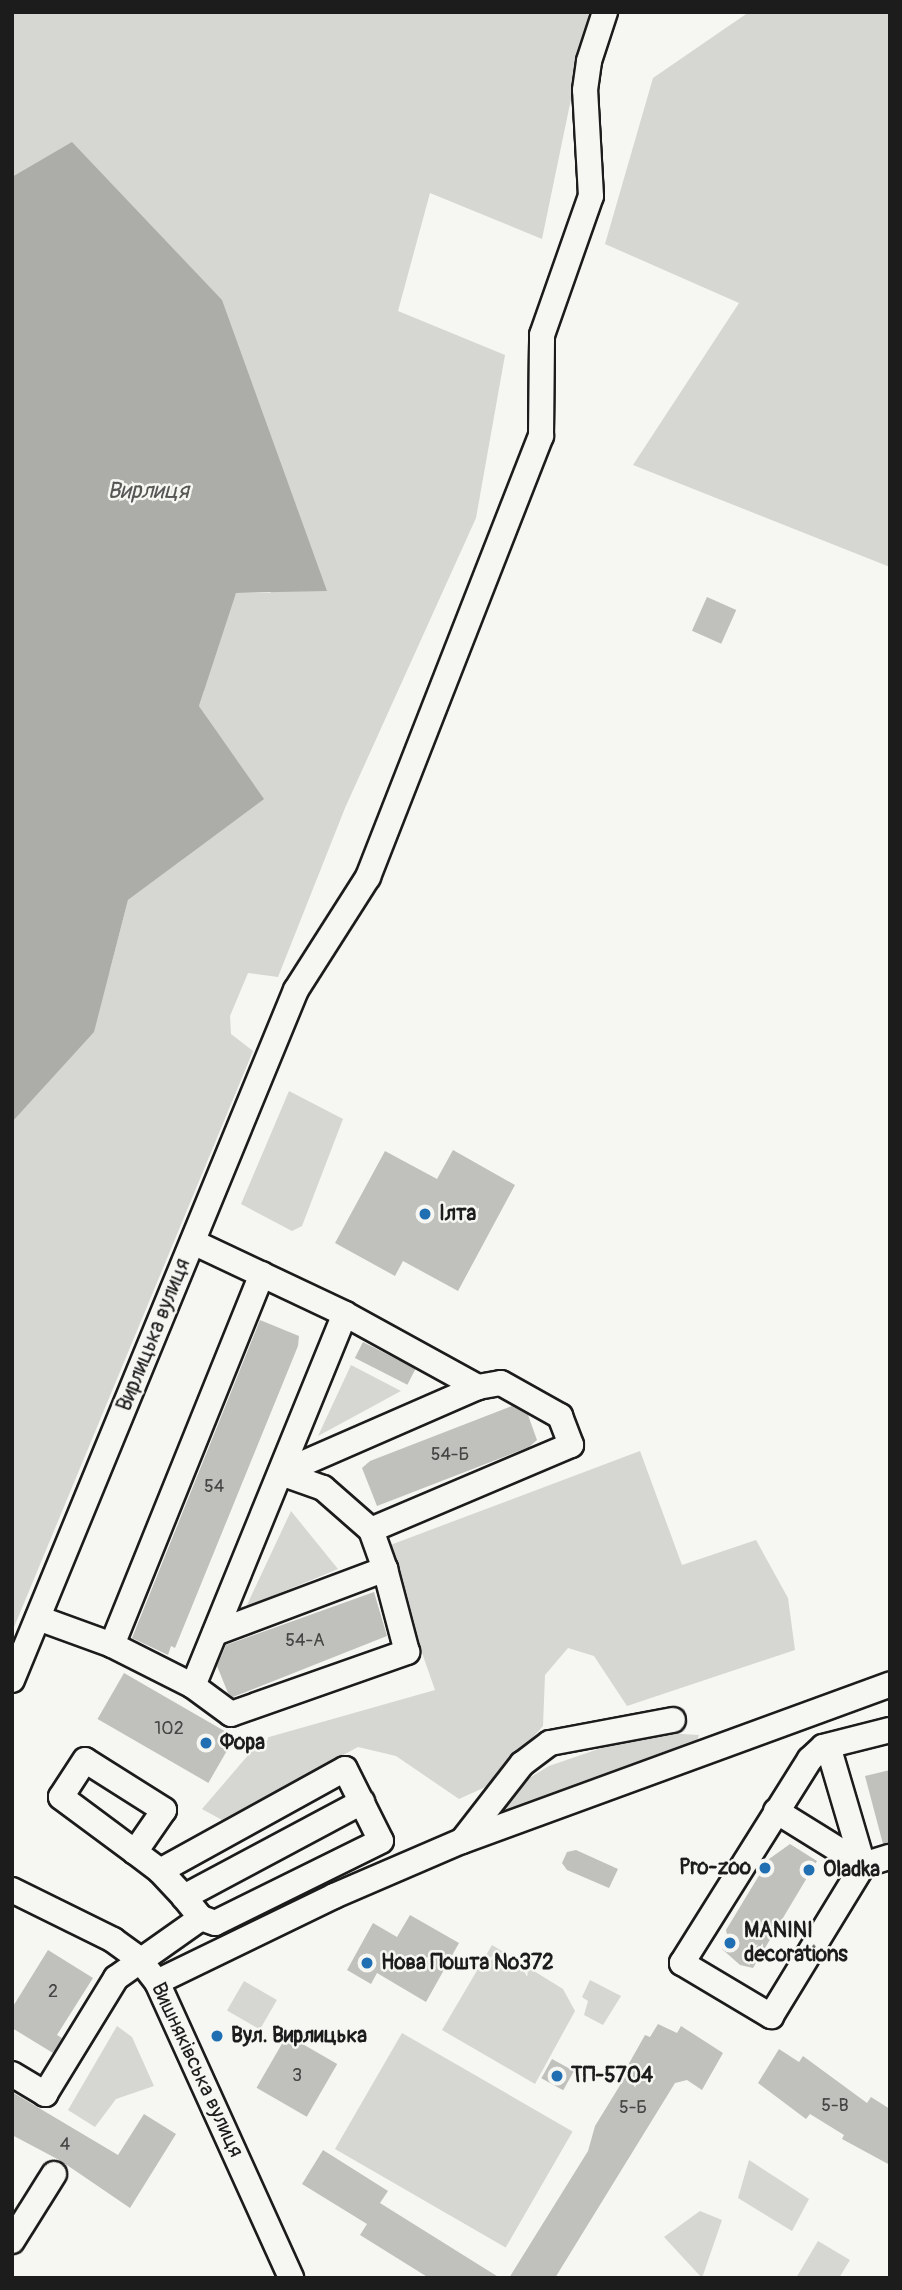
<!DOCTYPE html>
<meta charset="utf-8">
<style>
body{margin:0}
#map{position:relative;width:902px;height:2290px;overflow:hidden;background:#f6f6f2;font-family:Pangolin,sans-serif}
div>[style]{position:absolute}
.green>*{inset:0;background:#d6d6d2;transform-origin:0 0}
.water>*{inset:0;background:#acaca9}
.building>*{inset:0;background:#c0c0bd;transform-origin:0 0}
.roads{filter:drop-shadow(2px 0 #1c1c1c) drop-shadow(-2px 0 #1c1c1c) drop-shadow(0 2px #1c1c1c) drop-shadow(0 -2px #1c1c1c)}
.minor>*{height:24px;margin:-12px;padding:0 12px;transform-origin:12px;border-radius:12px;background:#f6f6f2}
.dots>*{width:19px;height:19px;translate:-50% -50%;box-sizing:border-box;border:4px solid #f6f6f2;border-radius:50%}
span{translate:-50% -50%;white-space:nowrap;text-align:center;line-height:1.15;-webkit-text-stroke:5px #f6f6f2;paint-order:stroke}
.number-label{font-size:18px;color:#454544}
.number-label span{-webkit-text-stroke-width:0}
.poi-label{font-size:21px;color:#1c1c1c;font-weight:700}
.left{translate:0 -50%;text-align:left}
.right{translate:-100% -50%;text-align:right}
.street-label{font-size:21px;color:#1c1c1c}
.water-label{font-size:23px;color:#565654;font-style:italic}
.frame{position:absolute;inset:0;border:14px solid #1c1c1c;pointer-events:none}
</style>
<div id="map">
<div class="green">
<i style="clip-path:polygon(12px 12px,589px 12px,542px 239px,430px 193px,398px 311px,505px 355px,476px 518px,345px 808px,278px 977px,248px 973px,230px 1016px,231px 1034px,253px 1051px,12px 1632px,12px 1117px,110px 970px,128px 900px,183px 859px,220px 737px,199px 706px,204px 691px,196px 669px,236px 593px,271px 593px,12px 214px)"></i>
<i style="clip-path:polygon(749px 12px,890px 12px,890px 567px,633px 465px,739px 303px,605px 244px,653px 78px)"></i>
<i style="clip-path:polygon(289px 1091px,343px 1119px,302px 1226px,292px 1231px,241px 1204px)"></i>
<i style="clip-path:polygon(351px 1365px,401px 1391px,318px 1436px)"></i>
<i style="clip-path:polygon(640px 1451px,682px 1565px,756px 1540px,788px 1598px,795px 1650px,627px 1706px,594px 1656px,568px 1648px,545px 1675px,543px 1726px,492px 1784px,459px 1799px,396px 1756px,358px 1747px,222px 1820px,202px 1809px,262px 1739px,435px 1690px,385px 1547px)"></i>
<i style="clip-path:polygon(291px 1511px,338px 1569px,246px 1607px)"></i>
<i style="clip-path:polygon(648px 1732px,699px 1735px,695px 1747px,503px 1811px,508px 1791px,549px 1766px)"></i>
<i style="clip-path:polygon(492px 1945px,563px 1989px,575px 2011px,535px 2084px,442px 2030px)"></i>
<i style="clip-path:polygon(590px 1980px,621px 1996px,603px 2025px,584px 2015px,588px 2001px,582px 1997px)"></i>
<i style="left:244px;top:1981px;width:38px;height:34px;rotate:30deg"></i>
<i style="clip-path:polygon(117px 2026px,132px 2037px,154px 2086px,116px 2099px,95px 2127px,68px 2110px)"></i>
<i style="left:402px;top:2033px;width:197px;height:134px;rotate:30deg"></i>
<i style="clip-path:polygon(749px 2160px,809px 2199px,792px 2231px,738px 2198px)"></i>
<i style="clip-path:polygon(700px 2211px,722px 2220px,702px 2278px,664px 2237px)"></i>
<i style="clip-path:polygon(818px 2241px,850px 2260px,839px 2278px,796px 2278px)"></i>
</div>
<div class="water">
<i style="clip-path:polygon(72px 142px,222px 300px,327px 591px,236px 593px,199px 706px,264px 799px,128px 900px,94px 1032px,12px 1122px,12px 177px)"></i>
</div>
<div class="building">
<i style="left:707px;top:597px;width:32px;height:37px;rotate:24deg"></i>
<i style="clip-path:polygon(453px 1150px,515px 1185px,458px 1291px,403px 1261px,395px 1276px,335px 1243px,385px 1151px,437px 1179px)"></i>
<i style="clip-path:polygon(260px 1320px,299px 1336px,298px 1346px,175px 1648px,171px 1646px,168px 1655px,132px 1638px)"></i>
<i style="left:363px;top:1342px;width:59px;height:18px;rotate:27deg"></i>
<i style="clip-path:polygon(512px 1406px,528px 1415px,537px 1440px,529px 1447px,377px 1506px,362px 1468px,370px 1461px)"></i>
<i style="clip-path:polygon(374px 1592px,387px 1636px,233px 1697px,228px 1693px,217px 1666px,226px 1645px)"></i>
<i style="left:124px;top:1673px;width:128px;height:53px;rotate:30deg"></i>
<i style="clip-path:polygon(890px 1770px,890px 1843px,883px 1844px,865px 1776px)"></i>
<i style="clip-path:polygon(790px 1844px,817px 1861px,753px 1968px,740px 1965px,722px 1949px,728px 1939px,726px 1930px,769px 1859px)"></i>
<i style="clip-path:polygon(576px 1850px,618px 1869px,609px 1888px,567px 1870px,562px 1863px,567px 1852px)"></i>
<i style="clip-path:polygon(410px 1915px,459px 1943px,426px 2002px,377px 1973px,371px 1984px,347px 1970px,373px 1923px,397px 1937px)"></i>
<i style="clip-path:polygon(48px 1950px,93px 1978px,57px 2035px,62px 2038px,53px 2053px,12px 2028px,12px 2008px)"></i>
<i style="clip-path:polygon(658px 2024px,677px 2033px,681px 2026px,723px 2053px,702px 2090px,687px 2080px,675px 2083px,555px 2278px,509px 2278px,588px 2151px,595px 2126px,630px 2069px,627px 2067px,645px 2035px,650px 2037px)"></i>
<i style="left:287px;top:2035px;width:58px;height:61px;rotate:30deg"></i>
<i style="clip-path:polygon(779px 2049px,799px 2062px,803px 2056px,867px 2103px,871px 2097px,890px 2109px,890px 2165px,842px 2139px,844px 2135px,810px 2114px,806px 2119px,758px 2083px)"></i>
<i style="left:552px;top:2059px;width:25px;height:22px;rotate:29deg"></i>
<i style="clip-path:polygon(12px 2092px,118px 2155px,144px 2114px,176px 2134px,130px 2208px,61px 2161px,12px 2135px)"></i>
<i style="clip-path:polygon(323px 2150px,388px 2191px,380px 2203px,500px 2278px,429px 2278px,360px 2235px,367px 2224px,302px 2184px)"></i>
</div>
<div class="roads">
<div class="minor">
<i style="left:193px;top:1242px;width:168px;rotate:25.3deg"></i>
<i style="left:345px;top:1314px;width:152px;rotate:28.8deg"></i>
<i style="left:478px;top:1387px;width:23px;rotate:-10deg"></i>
<i style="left:501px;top:1383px;width:68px;rotate:29.2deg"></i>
<i style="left:560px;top:1416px;width:31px;rotate:69deg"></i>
<i style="left:571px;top:1445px;width:217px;rotate:157deg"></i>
<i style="left:371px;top:1530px;width:64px;rotate:-138.8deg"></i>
<i style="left:323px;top:1488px;width:45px;rotate:-160.3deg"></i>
<i style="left:281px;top:1473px;width:215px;rotate:-23.6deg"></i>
<i style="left:38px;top:1618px;width:79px;rotate:20deg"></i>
<i style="left:112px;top:1645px;width:91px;rotate:26.8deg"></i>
<i style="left:193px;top:1686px;width:402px;rotate:-67.8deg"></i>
<i style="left:215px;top:1633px;width:182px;rotate:-20.6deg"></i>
<i style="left:385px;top:1569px;width:41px;rotate:-109.7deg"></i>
<i style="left:112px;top:1645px;width:400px;rotate:-68deg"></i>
<i style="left:12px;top:1680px;width:746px;rotate:-67.63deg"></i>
<i style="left:296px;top:990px;width:134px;rotate:-57.5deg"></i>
<i style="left:368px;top:877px;width:474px;rotate:-68.6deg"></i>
<i style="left:541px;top:436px;width:101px;rotate:-89.4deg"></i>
<i style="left:542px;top:335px;width:147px;rotate:-70.6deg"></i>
<i style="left:591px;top:196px;width:106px;rotate:-93.2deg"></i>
<i style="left:585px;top:90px;width:29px;rotate:-82deg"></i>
<i style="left:589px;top:61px;width:52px;rotate:-71.9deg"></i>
<i style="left:193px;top:1686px;width:47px;rotate:36.4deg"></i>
<i style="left:231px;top:1714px;width:187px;rotate:-19.4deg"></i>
<i style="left:407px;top:1652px;width:86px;rotate:-104.8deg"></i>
<i style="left:890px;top:1730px;width:69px;rotate:165.8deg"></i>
<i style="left:823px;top:1747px;width:18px;rotate:137deg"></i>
<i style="left:810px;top:1759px;width:241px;rotate:122.1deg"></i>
<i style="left:682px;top:1963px;width:104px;rotate:30.8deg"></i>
<i style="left:771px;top:2016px;width:177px;rotate:-58.6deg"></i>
<i style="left:863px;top:1865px;width:28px;rotate:-17deg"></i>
<i style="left:828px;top:1746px;width:124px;rotate:73.6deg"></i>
<i style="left:776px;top:1811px;width:102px;rotate:31.8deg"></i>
<i style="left:462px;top:1841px;width:98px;rotate:-52.1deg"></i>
<i style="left:522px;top:1764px;width:35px;rotate:-37deg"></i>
<i style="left:550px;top:1743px;width:125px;rotate:-10.6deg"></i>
<i style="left:135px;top:1852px;width:51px;rotate:-55.4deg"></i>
<i style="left:164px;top:1810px;width:93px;rotate:-147.7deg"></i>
<i style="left:85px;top:1760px;width:44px;rotate:123deg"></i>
<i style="left:61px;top:1797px;width:92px;rotate:36.6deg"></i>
<i style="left:135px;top:1852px;width:31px;rotate:37deg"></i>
<i style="left:160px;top:1871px;width:35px;rotate:47deg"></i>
<i style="left:160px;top:1871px;width:211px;rotate:-28.9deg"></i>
<i style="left:345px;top:1769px;width:80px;rotate:63.4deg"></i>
<i style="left:381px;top:1841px;width:185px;rotate:153.7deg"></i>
<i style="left:215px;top:1923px;width:15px;rotate:-160deg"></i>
<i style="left:12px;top:1890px;width:113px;rotate:26.3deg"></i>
<i style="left:113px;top:1940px;width:32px;rotate:36deg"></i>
<i style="left:139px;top:1959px;width:29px;rotate:52deg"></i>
<i style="left:157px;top:1982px;width:325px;rotate:65.6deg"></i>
<i style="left:157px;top:1982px;width:197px;rotate:-25.9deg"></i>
<i style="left:334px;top:1896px;width:139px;rotate:-23.3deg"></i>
<i style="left:462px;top:1841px;width:456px;rotate:-20.1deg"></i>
<i style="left:12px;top:2074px;width:39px;rotate:31deg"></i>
<i style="left:45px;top:2094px;width:136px;rotate:-58.5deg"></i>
<i style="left:116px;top:1978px;width:104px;rotate:-35.2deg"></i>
<i style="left:201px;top:1918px;width:27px;rotate:-129deg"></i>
<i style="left:184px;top:1897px;width:202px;rotate:-28.1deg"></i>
<i style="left:12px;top:2241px;width:79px;rotate:-57.9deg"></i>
</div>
</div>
<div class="dots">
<i style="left:425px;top:1214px;background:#1f6fb2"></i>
<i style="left:206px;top:1743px;background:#1f6fb2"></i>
<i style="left:765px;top:1868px;background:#1f6fb2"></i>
<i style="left:809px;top:1870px;background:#1f6fb2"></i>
<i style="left:730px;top:1943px;background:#1f6fb2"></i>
<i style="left:367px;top:1963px;background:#1f6fb2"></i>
<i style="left:217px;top:2036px;background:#1f6fb2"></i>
<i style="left:557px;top:2076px;background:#1f6fb2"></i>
</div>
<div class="number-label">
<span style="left:450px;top:1455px">54-Б</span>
<span style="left:214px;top:1487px">54</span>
<span style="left:305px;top:1641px">54-А</span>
<span style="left:169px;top:1729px">102</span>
<span style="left:53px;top:1992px">2</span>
<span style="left:297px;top:2076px">3</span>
<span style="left:835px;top:2106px">5-В</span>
<span style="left:633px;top:2108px">5-Б</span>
<span style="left:65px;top:2145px">4</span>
</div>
<div class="poi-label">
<span class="left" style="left:439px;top:1214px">Ілта</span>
<span class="left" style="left:220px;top:1743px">Фора</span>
<span class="right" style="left:751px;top:1868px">Pro-zoo</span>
<span class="left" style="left:823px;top:1870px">Oladka</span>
<span class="left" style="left:744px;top:1943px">MANINI<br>decorations</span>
<span class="left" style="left:381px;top:1963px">Нова Пошта №372</span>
<span class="left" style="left:231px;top:2036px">Вул. Вирлицька</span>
<span class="left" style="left:571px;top:2076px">ТП-5704</span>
</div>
<div class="street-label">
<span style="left:154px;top:1335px;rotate:-68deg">Вирлицька вулиця</span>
<span style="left:197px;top:2070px;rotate:65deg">Вишняківська вулиця</span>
</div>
<div class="water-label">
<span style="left:148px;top:491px">Вирлиця</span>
</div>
<div class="frame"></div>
</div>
